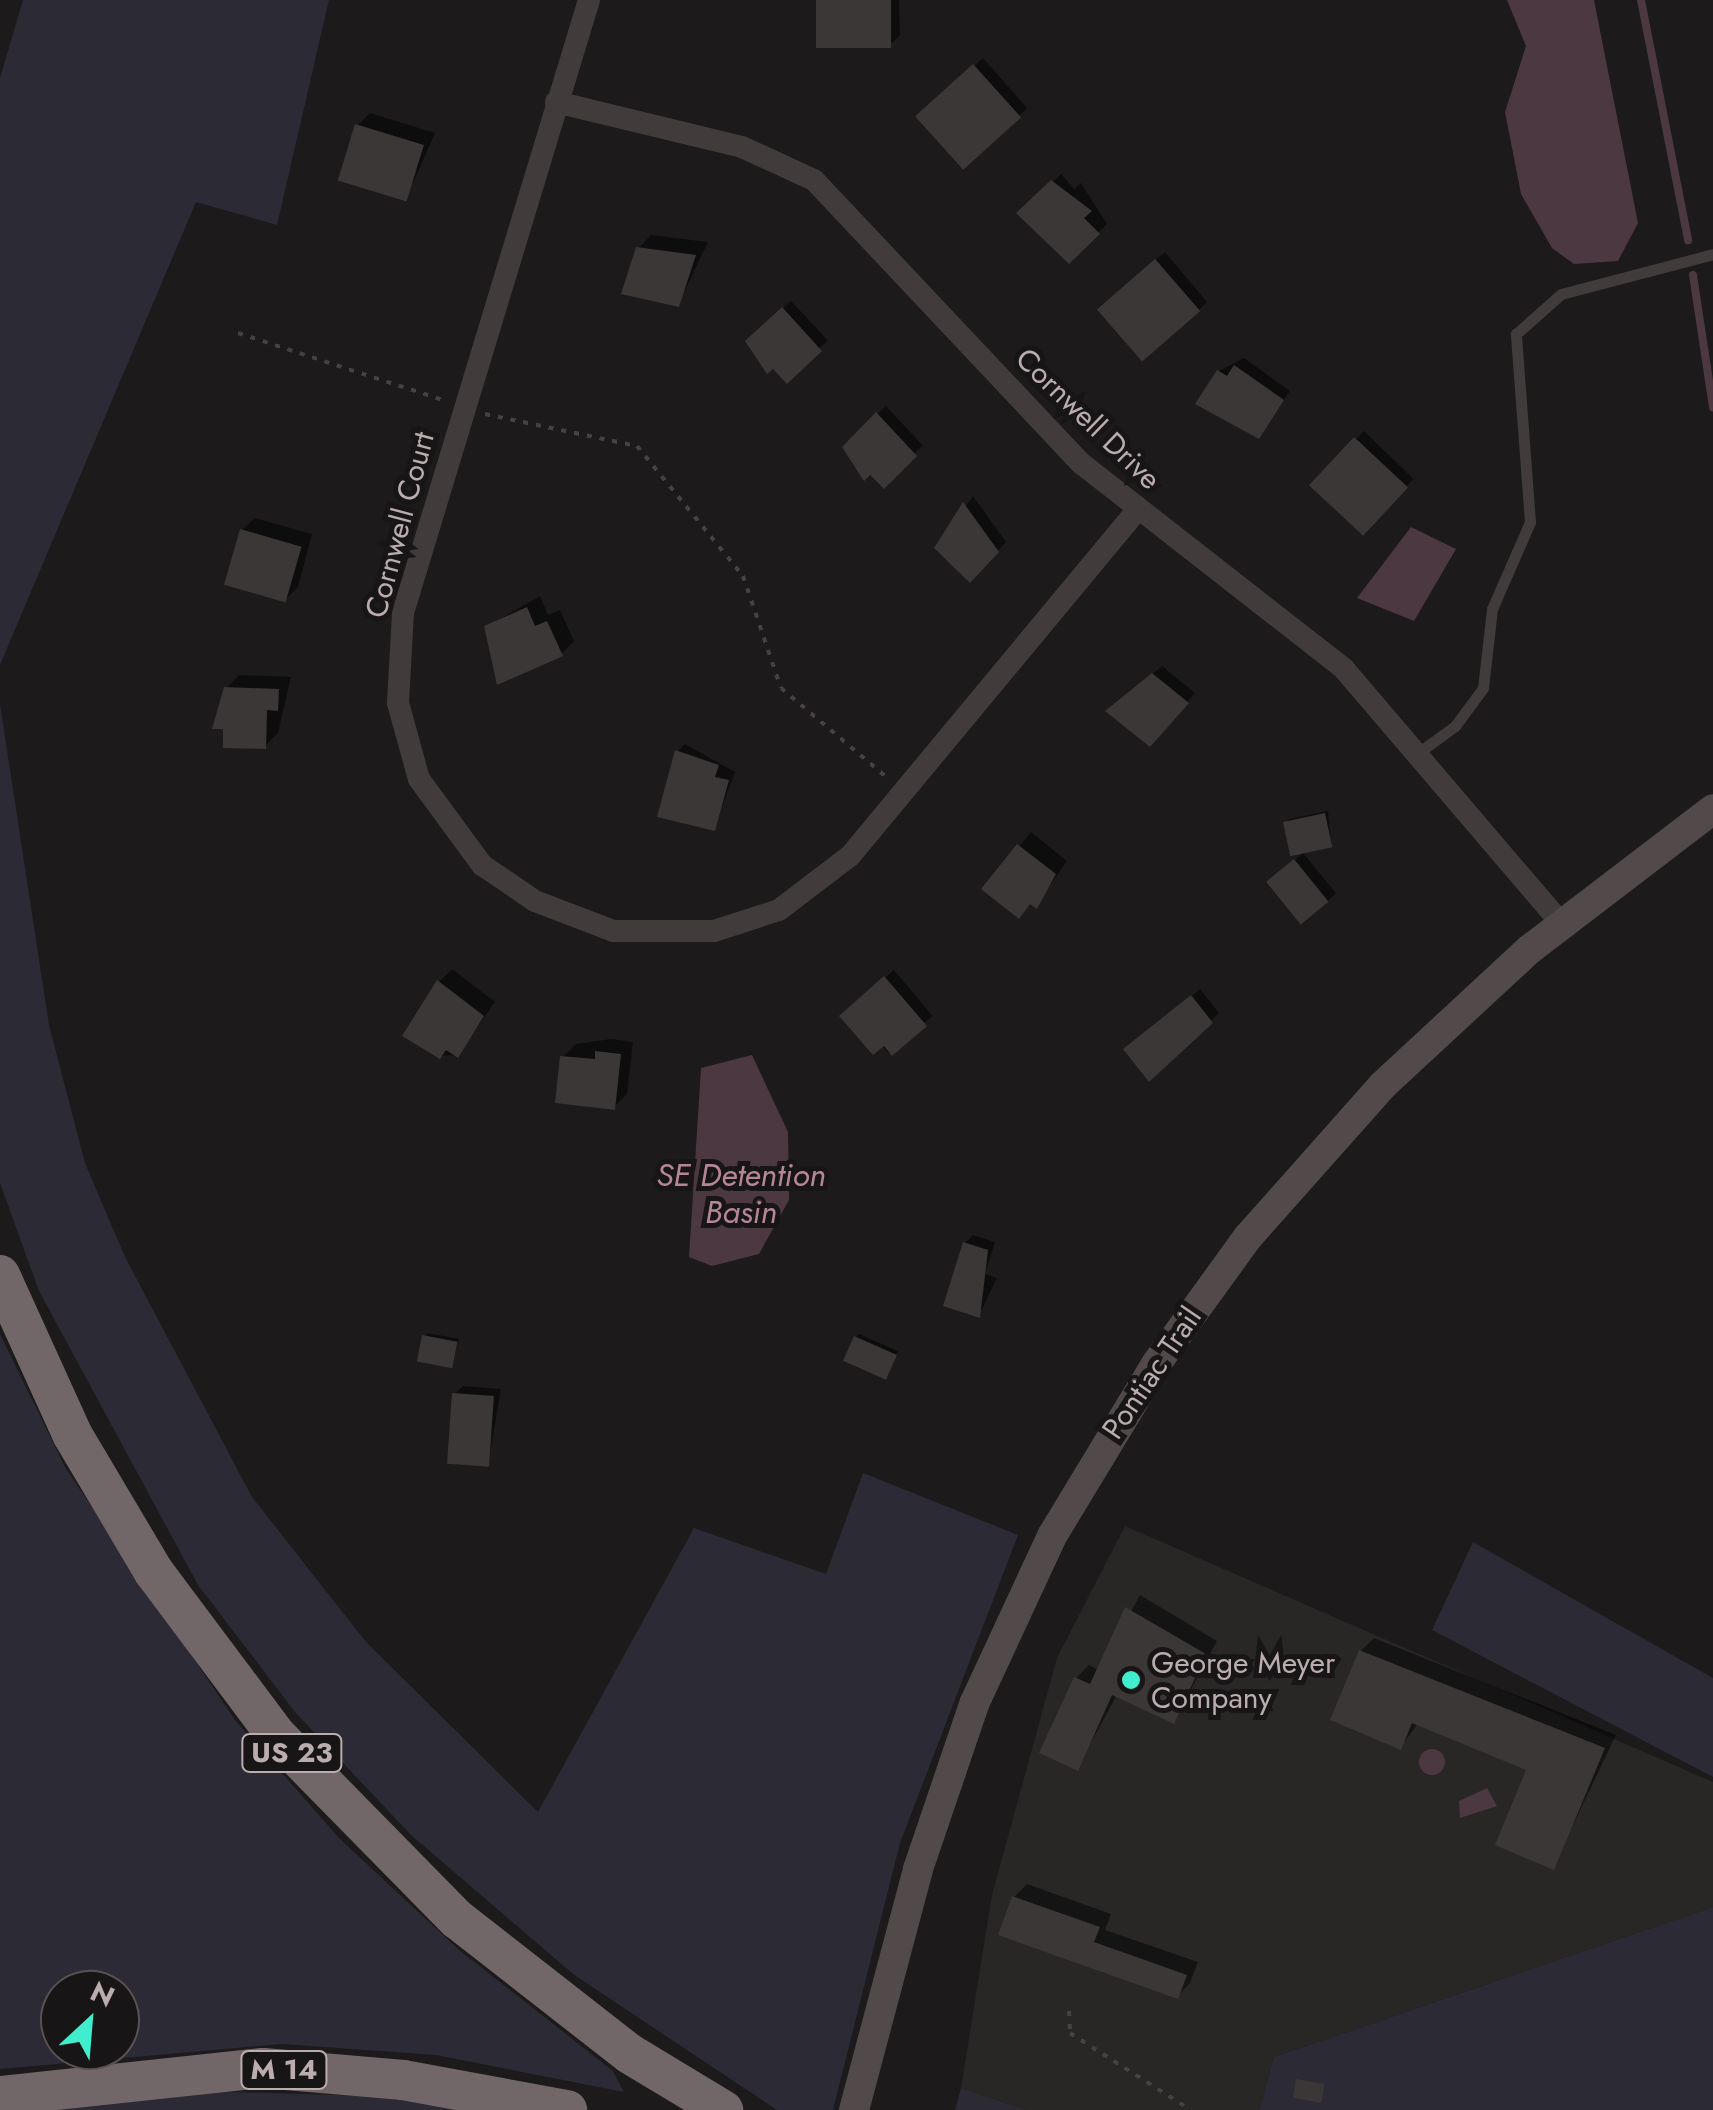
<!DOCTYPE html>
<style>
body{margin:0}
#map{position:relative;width:1713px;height:2110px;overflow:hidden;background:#1c1a1a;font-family:Jost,sans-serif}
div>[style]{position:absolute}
.built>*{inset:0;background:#292626}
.green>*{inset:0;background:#2c2a34}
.water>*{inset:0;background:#4c3841}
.round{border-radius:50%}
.shadow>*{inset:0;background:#0007;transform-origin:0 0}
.stream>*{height:8px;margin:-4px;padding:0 4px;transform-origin:4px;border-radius:4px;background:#4c3841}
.building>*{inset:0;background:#3b3737;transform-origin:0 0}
.path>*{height:4px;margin-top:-2px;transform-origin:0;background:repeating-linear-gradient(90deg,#484142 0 5px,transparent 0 13px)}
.lane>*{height:11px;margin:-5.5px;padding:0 5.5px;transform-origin:5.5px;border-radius:5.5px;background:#413b3b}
.street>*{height:22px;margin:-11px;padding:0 11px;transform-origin:11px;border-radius:11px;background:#413b3b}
.secondary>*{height:30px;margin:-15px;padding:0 15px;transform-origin:15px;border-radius:15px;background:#51494a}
.highway>*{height:40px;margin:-20px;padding:0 20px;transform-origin:20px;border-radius:20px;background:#726768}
.dots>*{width:28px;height:28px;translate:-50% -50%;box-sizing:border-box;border:5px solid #171515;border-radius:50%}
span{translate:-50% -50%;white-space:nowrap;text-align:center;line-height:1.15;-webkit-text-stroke:10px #171515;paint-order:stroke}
.shield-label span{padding:2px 8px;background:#171515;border:2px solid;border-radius:8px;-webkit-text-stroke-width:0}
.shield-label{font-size:28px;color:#bbadaf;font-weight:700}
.street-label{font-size:30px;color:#bbadaf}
.poi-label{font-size:30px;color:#bbadaf}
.left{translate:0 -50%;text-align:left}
.water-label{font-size:32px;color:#b58598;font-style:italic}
.north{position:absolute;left:40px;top:1970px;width:100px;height:100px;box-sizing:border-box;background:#171515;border:2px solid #595253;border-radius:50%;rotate:26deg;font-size:28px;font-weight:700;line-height:40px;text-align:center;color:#bbadaf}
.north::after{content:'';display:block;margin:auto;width:35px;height:45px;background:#40eecd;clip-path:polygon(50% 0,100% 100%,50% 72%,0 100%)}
</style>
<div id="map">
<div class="built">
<i style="clip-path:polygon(1125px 1526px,1713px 1782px,1713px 1907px,1274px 2057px,1259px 2110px,1026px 2110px,961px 2088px,992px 1895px,1057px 1658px)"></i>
</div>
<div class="green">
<i style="clip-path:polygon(23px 0,329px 0,277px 225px,196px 202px,0 665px,0 78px)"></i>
<i style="clip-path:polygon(0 704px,49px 1025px,85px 1163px,125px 1257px,252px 1497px,366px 1642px,538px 1812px,694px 1528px,826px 1574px,863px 1473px,1018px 1535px,900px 1843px,833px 2110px,777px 2110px,573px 1974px,411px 1835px,295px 1712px,198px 1585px,39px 1291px,0 1183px)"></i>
<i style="clip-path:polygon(evenodd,0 1334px,65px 1467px,235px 1720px,340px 1839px,458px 1949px,613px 2071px,624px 2092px,436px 2055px,282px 2044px,0 2069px,0 1334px,60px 1990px,120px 1990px,120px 2050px,60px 2050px,60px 1990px)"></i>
<i style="clip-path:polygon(1473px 1542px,1713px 1678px,1713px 1777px,1432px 1630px)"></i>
<i style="clip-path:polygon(1713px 1907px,1713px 2110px,1259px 2110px,1274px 2057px)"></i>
<i style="clip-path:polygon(961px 2088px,1026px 2110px,955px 2110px)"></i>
<i style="clip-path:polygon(197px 2091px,373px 2096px,475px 2110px,51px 2110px)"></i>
</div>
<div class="water">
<i style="clip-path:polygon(1507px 0,1594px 0,1638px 223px,1618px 261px,1574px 264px,1552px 248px,1521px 194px,1505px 112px,1526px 46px)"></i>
<i style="clip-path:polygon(1411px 527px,1456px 549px,1414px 621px,1357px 598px)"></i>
<i style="clip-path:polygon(752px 1055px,788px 1132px,789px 1200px,759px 1254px,712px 1266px,689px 1257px,701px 1068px)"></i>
<i class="round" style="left:1419px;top:1749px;width:26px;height:26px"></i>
<i style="clip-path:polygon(1487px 1788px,1497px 1806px,1460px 1818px,1459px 1801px)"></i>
</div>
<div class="shadow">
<i style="clip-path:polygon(819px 0,899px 0,900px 35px,892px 43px)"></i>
<i style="clip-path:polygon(983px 58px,1027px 108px,1019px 116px,926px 108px)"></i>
<i style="clip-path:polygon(370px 113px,435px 133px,406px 199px,357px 126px)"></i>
<i style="clip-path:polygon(1061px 174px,1074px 189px,1081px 183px,1107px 224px,1069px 260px,1020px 213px)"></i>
<i style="clip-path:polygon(651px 235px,708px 242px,678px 305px,639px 248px)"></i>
<i style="clip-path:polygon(1165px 252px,1207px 302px,1199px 310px,1108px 301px)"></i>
<i style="left:791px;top:301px;width:54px;height:58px;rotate:47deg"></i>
<i style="clip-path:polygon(1244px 358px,1290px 391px,1259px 436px,1219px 371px)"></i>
<i style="left:886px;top:406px;width:54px;height:59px;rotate:47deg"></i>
<i style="left:1364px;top:431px;width:69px;height:76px;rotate:44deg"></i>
<i style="clip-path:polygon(973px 496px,1006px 542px,970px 580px,937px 547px)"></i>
<i style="clip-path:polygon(255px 518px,312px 534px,298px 587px,285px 600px,242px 530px)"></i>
<i style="clip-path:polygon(540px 596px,548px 615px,560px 610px,574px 641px,561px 654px,486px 627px)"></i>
<i style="clip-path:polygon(1162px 666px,1195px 693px,1158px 735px,1108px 710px)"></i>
<i style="clip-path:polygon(239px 675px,291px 677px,278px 733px,265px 746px,226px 689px)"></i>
<i style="clip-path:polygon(685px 744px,735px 772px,714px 828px,677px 752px)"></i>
<i style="clip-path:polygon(1328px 811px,1331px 845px,1286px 823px,1289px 819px)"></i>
<i style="clip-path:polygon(1031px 832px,1067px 861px,1036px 906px,985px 889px)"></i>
<i style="clip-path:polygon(1303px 853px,1336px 893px,1328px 901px,1277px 875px)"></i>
<i style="clip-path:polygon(452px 969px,495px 1002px,458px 1055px,440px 1056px,439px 982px)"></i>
<i style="left:894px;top:970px;width:60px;height:58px;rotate:50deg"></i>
<i style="clip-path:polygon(1200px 989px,1219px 1013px,1149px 1079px,1134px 1042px)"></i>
<i style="clip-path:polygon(611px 1039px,633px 1042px,627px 1094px,614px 1107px,563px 1057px,576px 1044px)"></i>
<i style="clip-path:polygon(973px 1235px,995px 1242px,985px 1274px,997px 1278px,979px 1315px,965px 1243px)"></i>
<i style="clip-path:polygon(428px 1333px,459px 1339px,450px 1366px,425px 1337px)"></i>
<i style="clip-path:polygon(859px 1334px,898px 1351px,885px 1377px,856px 1337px)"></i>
<i style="clip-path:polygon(463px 1386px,501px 1389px,488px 1465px,454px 1394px)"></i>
<i style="clip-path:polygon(1140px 1595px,1217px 1641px,1174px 1721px,1117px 1695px,1077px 1768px,1076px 1678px,1089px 1665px,1099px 1670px)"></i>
<i style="clip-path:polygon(1374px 1638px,1616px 1735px,1553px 1867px,1529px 1769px,1418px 1723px,1401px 1747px,1361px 1651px)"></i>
<i style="clip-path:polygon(1027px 1884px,1111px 1914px,1105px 1930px,1198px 1962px,1190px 1983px,1178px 1996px,1014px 1897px)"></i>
</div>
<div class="stream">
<i style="left:1641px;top:0;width:245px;rotate:78.9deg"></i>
<i style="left:1693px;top:275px;width:134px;rotate:81.4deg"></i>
</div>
<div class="building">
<i style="left:816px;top:0;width:75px;height:48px"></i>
<i style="left:973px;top:64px;width:72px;height:78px;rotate:48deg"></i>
<i style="left:355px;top:124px;width:72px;height:59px;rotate:17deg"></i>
<i style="clip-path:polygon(1051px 180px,1092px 211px,1084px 218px,1100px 234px,1069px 264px,1016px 213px)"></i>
<i style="clip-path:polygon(636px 247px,696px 255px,679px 307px,621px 294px)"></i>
<i style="left:1155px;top:259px;width:69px;height:77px;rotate:49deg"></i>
<i style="clip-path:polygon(782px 307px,822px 351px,787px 384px,773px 369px,767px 374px,745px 341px)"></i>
<i style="clip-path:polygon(1234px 365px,1284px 400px,1259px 439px,1195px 404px,1217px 370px,1227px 376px)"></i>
<i style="clip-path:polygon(876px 412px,917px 456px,884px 489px,870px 475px,864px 481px,842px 447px)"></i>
<i style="left:1354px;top:437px;width:74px;height:66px;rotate:43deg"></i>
<i style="clip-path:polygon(963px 502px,999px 552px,970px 583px,934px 548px)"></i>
<i style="left:240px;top:529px;width:64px;height:58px;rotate:16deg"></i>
<i style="clip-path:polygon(527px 607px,535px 626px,547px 621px,563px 656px,497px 685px,484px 626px)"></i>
<i style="clip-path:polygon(1152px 673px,1189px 703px,1150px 747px,1105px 711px)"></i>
<i style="clip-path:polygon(224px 687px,279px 689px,278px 711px,267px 710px,266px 749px,223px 748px,223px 729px,212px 729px)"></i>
<i style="clip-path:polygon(675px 750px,719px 765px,715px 777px,729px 780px,715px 831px,657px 817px)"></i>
<i style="left:1325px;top:813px;width:35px;height:43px;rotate:78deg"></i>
<i style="clip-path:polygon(1017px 844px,1056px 874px,1037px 909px,1030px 904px,1019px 919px,981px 889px)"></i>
<i style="left:1294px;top:859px;width:55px;height:36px;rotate:51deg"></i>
<i style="clip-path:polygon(884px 976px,927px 1026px,892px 1056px,884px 1046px,873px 1055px,839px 1016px)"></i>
<i style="clip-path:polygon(437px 980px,484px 1016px,458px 1058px,446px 1050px,440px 1059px,402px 1036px)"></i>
<i style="clip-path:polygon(1191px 995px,1213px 1023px,1149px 1082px,1123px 1049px)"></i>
<i style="clip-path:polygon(595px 1051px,621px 1054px,615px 1110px,555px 1103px,560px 1056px,595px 1059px)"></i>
<i style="clip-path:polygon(963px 1242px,988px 1250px,980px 1318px,943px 1306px)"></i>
<i style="left:422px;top:1335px;width:36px;height:27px;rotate:11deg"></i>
<i style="left:854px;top:1336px;width:47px;height:27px;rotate:24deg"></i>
<i style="left:452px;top:1393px;width:42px;height:71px;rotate:4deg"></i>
<i style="clip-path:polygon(1125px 1607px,1206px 1654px,1174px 1724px,1112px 1695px,1078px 1771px,1039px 1753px,1074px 1677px,1090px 1684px)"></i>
<i style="clip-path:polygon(1359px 1650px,1605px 1748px,1554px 1870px,1495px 1845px,1526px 1770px,1412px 1723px,1401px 1750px,1330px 1720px)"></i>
<i style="clip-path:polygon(1012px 1896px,1100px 1927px,1094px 1942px,1187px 1975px,1178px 1999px,998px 1935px)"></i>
<i style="left:1296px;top:2079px;width:29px;height:19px;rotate:10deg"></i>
</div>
<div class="path">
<i style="left:238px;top:333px;width:216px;rotate:18.1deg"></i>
<i style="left:485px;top:414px;width:155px;rotate:11.9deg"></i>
<i style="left:637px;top:446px;width:168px;rotate:50.8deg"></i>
<i style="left:743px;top:576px;width:118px;rotate:71.3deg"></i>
<i style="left:781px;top:688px;width:136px;rotate:40.2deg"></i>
<i style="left:1069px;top:2011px;width:22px;rotate:87deg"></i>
<i style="left:1070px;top:2033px;width:143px;rotate:32.5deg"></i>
</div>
<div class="lane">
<i style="left:1418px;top:753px;width:46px;rotate:-36.1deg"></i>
<i style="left:1455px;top:726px;width:47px;rotate:-53.6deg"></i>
<i style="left:1483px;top:688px;width:80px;rotate:-83.5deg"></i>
<i style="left:1492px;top:609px;width:95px;rotate:-66.4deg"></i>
<i style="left:1530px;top:522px;width:189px;rotate:-94.3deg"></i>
<i style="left:1516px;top:334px;width:60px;rotate:-41.6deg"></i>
<i style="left:1561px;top:294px;width:157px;rotate:-14.7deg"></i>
</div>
<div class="street">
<i style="left:589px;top:0;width:641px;rotate:106.88deg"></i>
<i style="left:403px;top:613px;width:90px;rotate:93.2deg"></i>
<i style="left:398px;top:703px;width:79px;rotate:74.6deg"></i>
<i style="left:419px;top:779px;width:107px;rotate:53.8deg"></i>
<i style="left:482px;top:865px;width:64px;rotate:34.2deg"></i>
<i style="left:535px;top:901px;width:84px;rotate:21deg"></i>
<i style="left:613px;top:931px;width:101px"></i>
<i style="left:714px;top:931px;width:68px;rotate:-17.9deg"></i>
<i style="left:779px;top:910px;width:89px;rotate:-37.3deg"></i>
<i style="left:850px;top:856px;width:450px;rotate:-50.3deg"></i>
<i style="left:556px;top:102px;width:191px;rotate:13.6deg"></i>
<i style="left:742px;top:147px;width:79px;rotate:24.6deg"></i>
<i style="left:814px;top:180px;width:390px;rotate:46.7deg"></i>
<i style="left:1082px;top:464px;width:333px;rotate:38deg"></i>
<i style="left:1344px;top:669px;width:334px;rotate:49.5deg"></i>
</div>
<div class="secondary">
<i style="left:854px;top:2110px;width:249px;rotate:-75.1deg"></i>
<i style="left:918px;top:1869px;width:176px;rotate:-71.2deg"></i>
<i style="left:975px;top:1702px;width:183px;rotate:-65.1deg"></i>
<i style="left:1052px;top:1536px;width:201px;rotate:-58.8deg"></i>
<i style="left:1156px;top:1364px;width:157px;rotate:-54.1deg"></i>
<i style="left:1248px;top:1237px;width:203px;rotate:-48.4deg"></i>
<i style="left:1383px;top:1085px;width:200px;rotate:-42.8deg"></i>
<i style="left:1530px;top:949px;width:230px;rotate:-37.4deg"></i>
</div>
<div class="highway">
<i style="left:0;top:1275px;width:175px;rotate:65.6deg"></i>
<i style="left:72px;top:1434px;width:161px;rotate:59.3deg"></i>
<i style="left:154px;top:1572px;width:202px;rotate:53.2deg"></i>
<i style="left:275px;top:1734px;width:260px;rotate:45.5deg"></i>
<i style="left:457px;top:1919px;width:219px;rotate:38deg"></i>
<i style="left:630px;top:2054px;width:109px;rotate:31.1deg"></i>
<i style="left:0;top:2096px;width:264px;rotate:-6.1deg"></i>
<i style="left:263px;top:2068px;width:141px;rotate:4.9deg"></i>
<i style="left:403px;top:2080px;width:167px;rotate:10.4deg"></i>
</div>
<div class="dots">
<i style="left:1131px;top:1680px;background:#40eecd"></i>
</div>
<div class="shield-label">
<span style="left:292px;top:1753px">US 23</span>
<span style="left:284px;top:2070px">M 14</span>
</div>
<div class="street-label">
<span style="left:1088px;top:419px;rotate:44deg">Cornwell Drive</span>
<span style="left:400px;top:525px;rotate:-75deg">Cornwell Court</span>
<span style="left:1152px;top:1373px;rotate:-56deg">Pontiac Trail</span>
</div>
<div class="poi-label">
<span class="left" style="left:1151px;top:1680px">George Meyer<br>Company</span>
</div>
<div class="water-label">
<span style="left:741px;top:1194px">SE Detention<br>Basin</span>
</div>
<div class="north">N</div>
</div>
